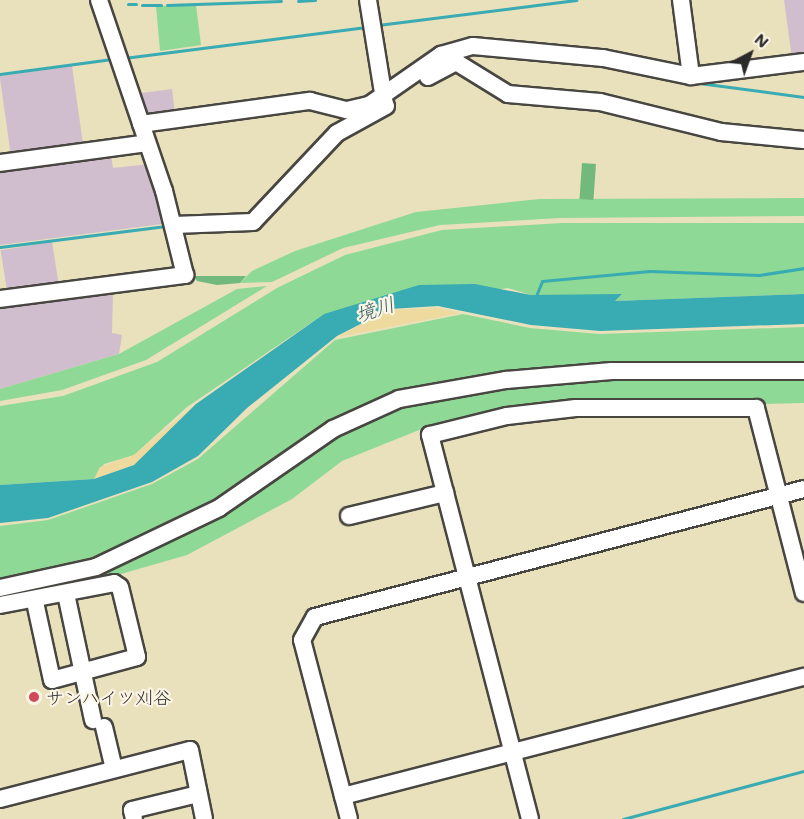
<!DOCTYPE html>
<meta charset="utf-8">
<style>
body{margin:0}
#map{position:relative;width:804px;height:819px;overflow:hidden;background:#e9e0bc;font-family:Mali,"Klee One",sans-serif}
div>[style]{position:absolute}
.industrial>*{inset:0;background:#d0bdce;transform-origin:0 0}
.green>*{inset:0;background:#8ed995}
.forest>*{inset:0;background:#72b97e;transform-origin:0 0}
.sand>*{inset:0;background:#eeda9e}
.water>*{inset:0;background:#39abb2}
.stream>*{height:3px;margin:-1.5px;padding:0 1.5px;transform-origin:1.5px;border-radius:1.5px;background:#39abb2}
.roads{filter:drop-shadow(2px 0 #484641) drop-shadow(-2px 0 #484641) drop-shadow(0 2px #484641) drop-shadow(0 -2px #484641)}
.minor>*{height:16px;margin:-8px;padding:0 8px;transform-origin:8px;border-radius:8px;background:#fff}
.dots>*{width:16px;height:16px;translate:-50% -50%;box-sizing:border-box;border:3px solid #fcf5e5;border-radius:50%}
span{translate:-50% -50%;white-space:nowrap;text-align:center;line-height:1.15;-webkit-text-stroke:4.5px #fcf5e5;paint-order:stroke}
.poi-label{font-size:18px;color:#2b2b2b}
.left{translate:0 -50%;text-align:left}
.water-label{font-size:20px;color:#315e61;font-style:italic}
.north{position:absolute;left:720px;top:24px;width:60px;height:60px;-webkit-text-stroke:4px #fcf5e5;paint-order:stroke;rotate:41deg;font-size:16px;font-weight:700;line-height:24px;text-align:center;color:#2b2b2b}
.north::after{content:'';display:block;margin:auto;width:21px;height:27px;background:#2b2b2b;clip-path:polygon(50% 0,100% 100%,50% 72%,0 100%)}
</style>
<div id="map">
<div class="industrial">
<i style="clip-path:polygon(784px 0,804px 0,804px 57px,792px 58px)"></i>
<i style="left:72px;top:66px;width:83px;height:73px;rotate:82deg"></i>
<i style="clip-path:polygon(172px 89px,175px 115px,146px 119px,134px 94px)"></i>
<i style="clip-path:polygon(111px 156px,113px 168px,151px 164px,170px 223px,0 245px,0 169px)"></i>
<i style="left:52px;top:242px;width:46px;height:52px;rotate:81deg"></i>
<i style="clip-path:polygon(113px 290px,112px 333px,122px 335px,119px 354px,0 389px,0 305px)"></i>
</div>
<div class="green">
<i style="clip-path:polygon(196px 5px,201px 45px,160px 51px,156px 6px)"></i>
<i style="clip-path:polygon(804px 198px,804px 216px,560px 218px,440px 225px,343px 248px,272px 282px,240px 283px,252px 271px,295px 251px,416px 212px,540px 199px)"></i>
<i style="clip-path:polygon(562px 223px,804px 223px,804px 294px,615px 301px,621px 295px,531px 295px,508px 288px,324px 314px,187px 407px,134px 455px,104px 464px,94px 479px,0 485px,0 406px,63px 396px,157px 362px,277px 288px,345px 255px,442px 230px)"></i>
<i style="clip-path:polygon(267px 286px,146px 360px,62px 390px,0 401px,0 389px,119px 354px,237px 289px)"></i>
<i style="clip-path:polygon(463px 314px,530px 328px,599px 334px,804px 327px,804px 403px,532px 410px,434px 424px,342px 461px,292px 499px,187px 555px,34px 599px,0 601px,0 526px,48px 520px,152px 484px,198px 459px,335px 340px)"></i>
</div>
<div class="forest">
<i style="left:582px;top:163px;width:14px;height:36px;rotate:4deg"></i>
<i style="clip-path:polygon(194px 276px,246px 276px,240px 283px,217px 285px,197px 281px)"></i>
</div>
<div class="sand">
<i style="clip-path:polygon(437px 308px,460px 313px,338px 337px,389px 310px)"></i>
<i style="clip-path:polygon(196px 404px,155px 451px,134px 465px,94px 479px,100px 467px,134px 455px)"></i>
</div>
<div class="water">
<i style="clip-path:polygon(475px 284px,531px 295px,622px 294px,615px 301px,804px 294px,804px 324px,600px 331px,531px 325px,438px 306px,390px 309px,337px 336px,247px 408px,198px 456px,152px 482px,48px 518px,0 523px,0 485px,94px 479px,134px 465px,196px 404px,324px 314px,419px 285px)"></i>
</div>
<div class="stream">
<i style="left:298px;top:1px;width:17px;rotate:-3deg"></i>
<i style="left:128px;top:4px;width:8px"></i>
<i style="left:142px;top:5px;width:19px"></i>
<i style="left:167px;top:5px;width:114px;rotate:-2deg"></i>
<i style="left:378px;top:25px;width:200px;rotate:-7.2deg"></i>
<i style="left:124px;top:58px;width:244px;rotate:-7.3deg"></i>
<i style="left:0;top:74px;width:113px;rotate:-7.6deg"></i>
<i style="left:699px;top:83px;width:106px;rotate:7.6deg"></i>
<i style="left:0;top:247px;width:167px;rotate:-7.2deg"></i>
<i style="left:536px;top:296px;width:16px;rotate:-68deg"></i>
<i style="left:542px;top:281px;width:108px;rotate:-5.3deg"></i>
<i style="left:650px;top:271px;width:109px;rotate:2.1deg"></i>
<i style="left:759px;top:275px;width:46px;rotate:-8.8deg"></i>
<i style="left:623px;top:819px;width:187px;rotate:-14.9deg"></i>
</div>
<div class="roads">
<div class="minor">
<i style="left:368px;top:0;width:106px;rotate:80.8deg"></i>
<i style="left:681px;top:0;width:77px;rotate:82.5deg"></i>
<i style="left:428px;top:77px;width:32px;rotate:-28deg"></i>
<i style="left:456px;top:62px;width:61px;rotate:31.6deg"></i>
<i style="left:508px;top:94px;width:92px;rotate:5deg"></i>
<i style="left:600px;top:102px;width:125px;rotate:13.9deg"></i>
<i style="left:721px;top:132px;width:83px;rotate:5.5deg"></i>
<i style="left:141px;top:124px;width:171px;rotate:-7.8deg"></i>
<i style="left:310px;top:101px;width:38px;rotate:14deg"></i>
<i style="left:347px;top:110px;width:23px;rotate:-13deg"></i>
<i style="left:369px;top:105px;width:88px;rotate:-34.8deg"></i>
<i style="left:441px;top:55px;width:33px;rotate:-16deg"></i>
<i style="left:473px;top:46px;width:131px;rotate:5.3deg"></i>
<i style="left:603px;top:58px;width:90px;rotate:11.6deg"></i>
<i style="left:691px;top:76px;width:114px;rotate:-7.1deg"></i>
<i style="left:0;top:163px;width:148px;rotate:-7.7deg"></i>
<i style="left:174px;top:225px;width:79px;rotate:-2.2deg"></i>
<i style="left:253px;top:222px;width:122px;rotate:-46.7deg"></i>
<i style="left:337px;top:133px;width:56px;rotate:-28.9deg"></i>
<i style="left:0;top:299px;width:187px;rotate:-7.4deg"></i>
<i style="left:185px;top:275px;width:87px;rotate:-104deg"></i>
<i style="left:164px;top:191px;width:202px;rotate:-108.8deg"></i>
<i style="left:349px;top:516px;width:99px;rotate:-13.5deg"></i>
<i style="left:0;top:588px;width:98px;rotate:-12.3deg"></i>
<i style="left:96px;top:567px;width:136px;rotate:-25.6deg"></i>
<i style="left:219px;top:508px;width:139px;rotate:-34.7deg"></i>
<i style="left:333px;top:429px;width:72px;rotate:-24.4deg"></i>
<i style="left:399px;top:399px;width:109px;rotate:-10.1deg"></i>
<i style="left:506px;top:380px;width:106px;rotate:-4.9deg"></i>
<i style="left:612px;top:371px;width:192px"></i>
<i style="left:66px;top:594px;width:129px;rotate:77.9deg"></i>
<i style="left:0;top:605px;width:116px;rotate:-10.9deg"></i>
<i style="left:114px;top:583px;width:7px;rotate:34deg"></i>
<i style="left:120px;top:587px;width:72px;rotate:76.3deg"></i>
<i style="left:137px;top:657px;width:88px;rotate:164.9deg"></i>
<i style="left:52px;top:680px;width:80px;rotate:-102.3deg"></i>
<i style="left:104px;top:727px;width:43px;rotate:76.6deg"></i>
<i style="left:343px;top:796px;width:476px;rotate:-14.5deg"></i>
<i style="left:0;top:799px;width:196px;rotate:-14.5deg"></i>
<i style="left:190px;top:750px;width:70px;rotate:78.5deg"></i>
<i style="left:134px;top:819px;width:9px;rotate:-103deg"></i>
<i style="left:132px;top:810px;width:68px;rotate:-13.6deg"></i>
<i style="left:349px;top:819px;width:185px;rotate:-104.7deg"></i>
<i style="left:302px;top:640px;width:26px;rotate:-61deg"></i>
<i style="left:315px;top:617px;width:505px;rotate:-14.67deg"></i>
<i style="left:530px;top:819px;width:397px;rotate:-104.6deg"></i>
<i style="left:430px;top:435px;width:79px;rotate:-13.9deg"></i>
<i style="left:507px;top:416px;width:69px;rotate:-6.6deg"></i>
<i style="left:576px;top:408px;width:180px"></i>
<i style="left:756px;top:408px;width:191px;rotate:75.5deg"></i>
</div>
</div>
<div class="dots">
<i style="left:34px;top:697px;background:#d1495b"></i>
</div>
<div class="poi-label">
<span class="left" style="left:46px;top:697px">サンハイツ刈谷</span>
</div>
<div class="water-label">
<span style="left:375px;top:309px;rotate:-18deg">境川</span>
</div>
<div class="north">N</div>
</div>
